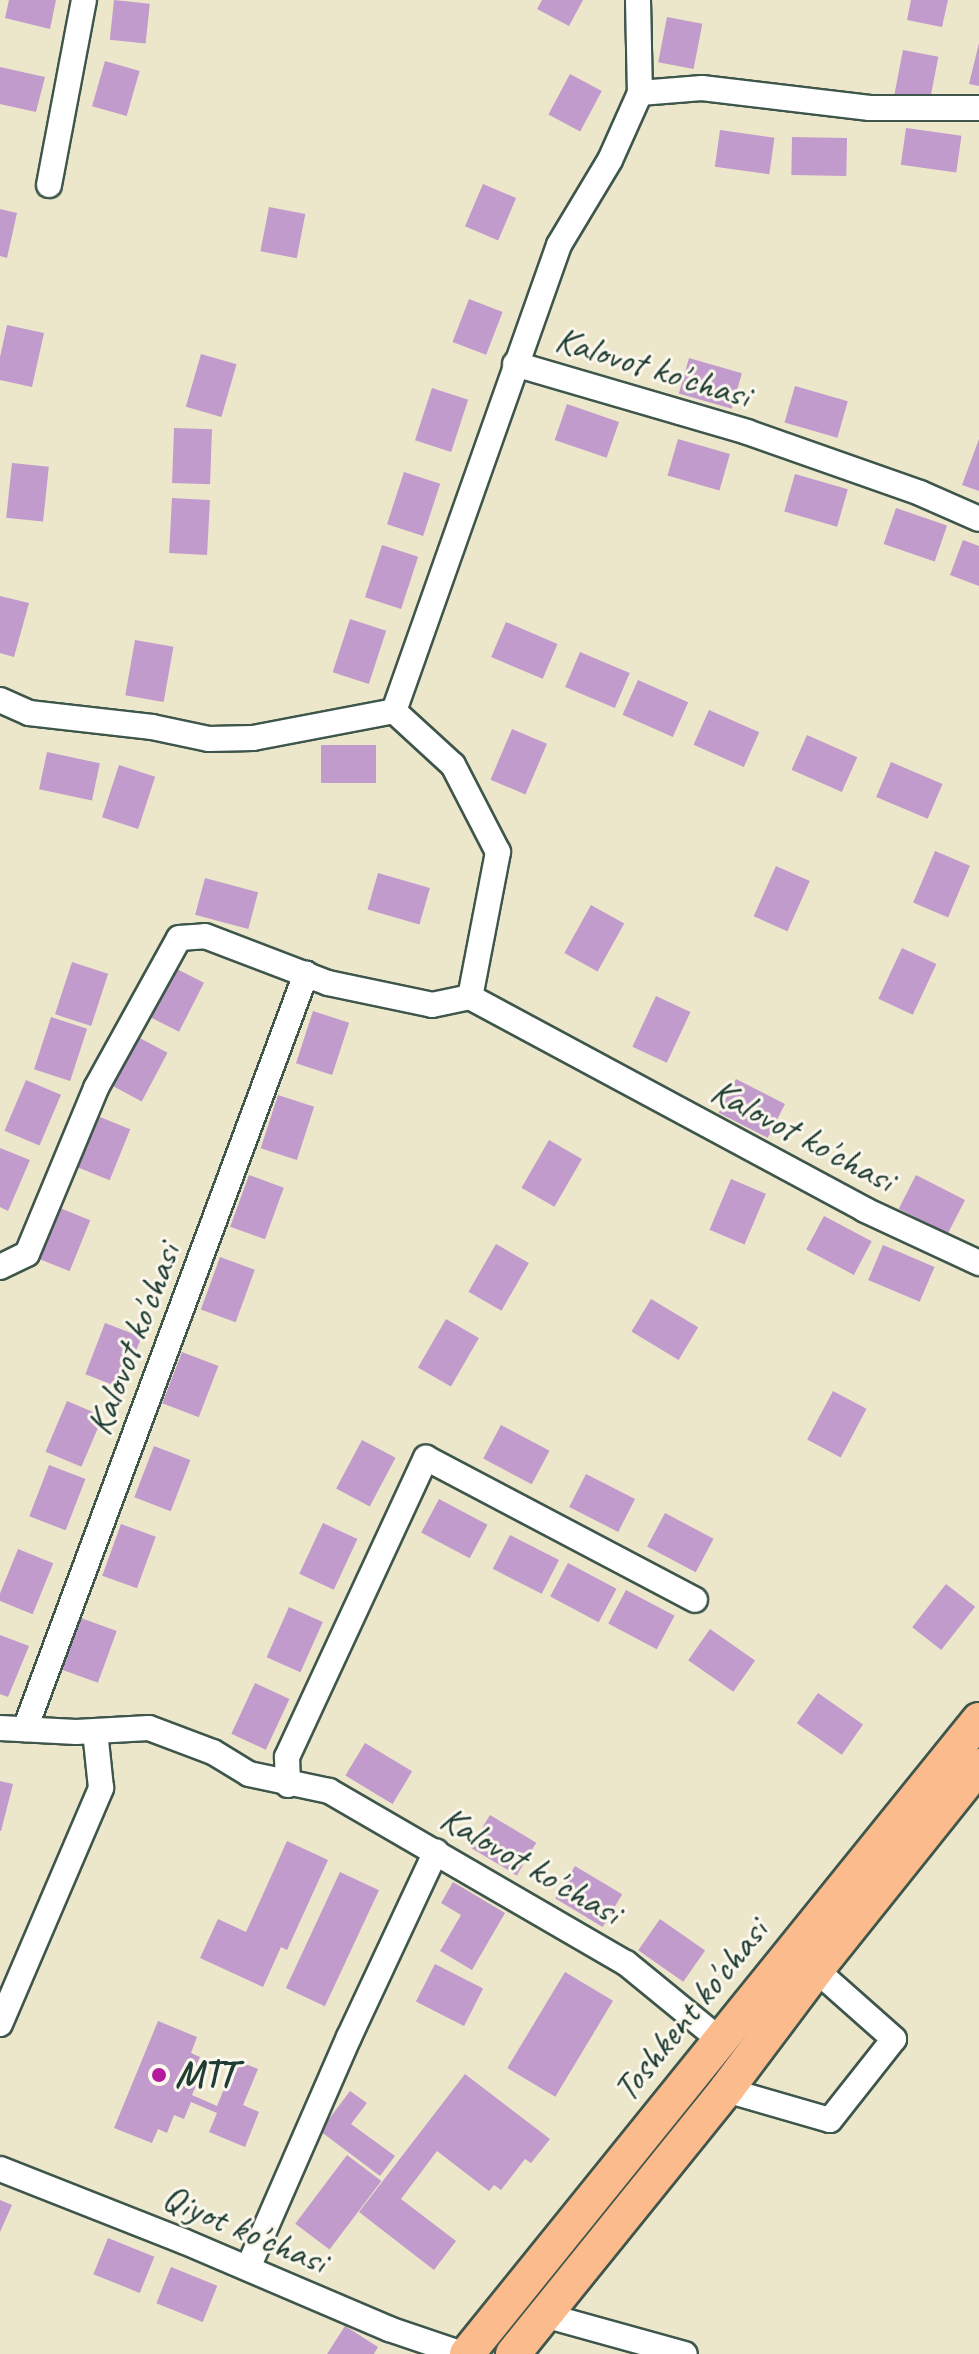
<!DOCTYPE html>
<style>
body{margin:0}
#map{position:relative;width:979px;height:2354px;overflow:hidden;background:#ece7cb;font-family:Caveat,sans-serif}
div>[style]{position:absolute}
.building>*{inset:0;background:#c19bcc;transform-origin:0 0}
.roads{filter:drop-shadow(2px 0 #3e564b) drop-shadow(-2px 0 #3e564b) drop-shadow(0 2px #3e564b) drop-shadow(0 -2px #3e564b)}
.minor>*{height:24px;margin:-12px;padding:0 12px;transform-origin:12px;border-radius:12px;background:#fff}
.highway>*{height:34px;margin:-17px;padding:0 17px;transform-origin:17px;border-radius:17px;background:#fbbb8d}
.dots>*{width:22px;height:22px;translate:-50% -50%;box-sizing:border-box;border:4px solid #fbf7ec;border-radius:50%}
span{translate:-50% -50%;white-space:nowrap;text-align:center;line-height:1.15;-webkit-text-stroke:6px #fbf7ec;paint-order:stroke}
.street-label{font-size:38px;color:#1f3d34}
.poi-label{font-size:38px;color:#1f3d34;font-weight:700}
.left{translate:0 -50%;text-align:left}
</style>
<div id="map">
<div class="building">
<i style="clip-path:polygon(9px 0,56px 0,50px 29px,5px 18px)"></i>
<i style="left:114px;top:0;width:36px;height:40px;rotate:6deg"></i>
<i style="clip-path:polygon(542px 0,583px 0,569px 26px,537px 9px)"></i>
<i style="clip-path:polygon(911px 0,948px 0,942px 27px,907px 20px)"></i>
<i style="left:667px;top:17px;width:36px;height:46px;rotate:11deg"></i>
<i style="clip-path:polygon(979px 43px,979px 86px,969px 84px)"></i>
<i style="left:903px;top:50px;width:36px;height:46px;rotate:11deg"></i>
<i style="left:105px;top:61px;width:36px;height:47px;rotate:16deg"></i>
<i style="clip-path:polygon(0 67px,45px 77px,36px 112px,0 104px)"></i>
<i style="left:570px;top:74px;width:36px;height:46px;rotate:28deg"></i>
<i style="left:906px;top:128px;width:56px;height:37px;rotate:8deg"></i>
<i style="left:720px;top:130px;width:55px;height:37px;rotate:8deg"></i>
<i style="left:792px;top:137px;width:55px;height:38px;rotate:1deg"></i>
<i style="left:483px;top:184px;width:36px;height:46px;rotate:23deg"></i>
<i style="left:269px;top:207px;width:37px;height:45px;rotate:11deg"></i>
<i style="clip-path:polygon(0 209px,17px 213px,7px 258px,0 256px)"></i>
<i style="left:469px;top:299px;width:36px;height:46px;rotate:21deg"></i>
<i style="clip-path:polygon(7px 325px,44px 333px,32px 387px,0 380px,0 357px)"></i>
<i style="left:201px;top:354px;width:37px;height:55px;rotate:16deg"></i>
<i style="left:689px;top:358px;width:55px;height:37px;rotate:16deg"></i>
<i style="left:795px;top:386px;width:55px;height:38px;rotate:16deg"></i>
<i style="left:432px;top:388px;width:38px;height:55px;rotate:18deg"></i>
<i style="left:567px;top:404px;width:55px;height:38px;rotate:19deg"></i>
<i style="left:174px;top:428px;width:38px;height:55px;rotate:2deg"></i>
<i style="left:678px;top:439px;width:54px;height:38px;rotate:16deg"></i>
<i style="clip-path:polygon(979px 439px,979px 491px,962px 485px)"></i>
<i style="left:12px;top:463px;width:37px;height:55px;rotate:6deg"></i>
<i style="left:404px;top:472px;width:38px;height:55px;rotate:18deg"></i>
<i style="left:795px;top:474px;width:55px;height:39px;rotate:16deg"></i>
<i style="left:172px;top:498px;width:38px;height:55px;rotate:3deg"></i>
<i style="left:896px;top:508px;width:54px;height:38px;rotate:19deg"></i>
<i style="clip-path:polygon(963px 540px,979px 546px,979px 586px,950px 575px)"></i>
<i style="left:382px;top:545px;width:38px;height:55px;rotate:18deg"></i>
<i style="clip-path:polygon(0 596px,29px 603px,14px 657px,0 653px)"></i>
<i style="left:350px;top:619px;width:38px;height:56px;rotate:18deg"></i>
<i style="left:506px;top:622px;width:56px;height:38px;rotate:23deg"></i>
<i style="left:135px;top:640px;width:39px;height:56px;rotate:10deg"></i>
<i style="left:580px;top:652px;width:54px;height:38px;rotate:23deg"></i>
<i style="left:638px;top:680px;width:55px;height:38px;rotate:24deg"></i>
<i style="left:709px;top:710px;width:55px;height:38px;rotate:24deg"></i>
<i style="left:512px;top:729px;width:38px;height:55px;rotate:23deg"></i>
<i style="left:807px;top:735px;width:55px;height:38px;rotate:24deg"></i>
<i style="left:321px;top:745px;width:55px;height:38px"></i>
<i style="left:47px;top:752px;width:54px;height:38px;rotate:12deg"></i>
<i style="left:891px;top:762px;width:56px;height:38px;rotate:23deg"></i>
<i style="left:119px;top:765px;width:38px;height:55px;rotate:18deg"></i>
<i style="left:935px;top:851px;width:38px;height:56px;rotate:23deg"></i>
<i style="left:776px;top:866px;width:37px;height:55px;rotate:24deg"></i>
<i style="left:378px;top:873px;width:54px;height:38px;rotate:16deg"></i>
<i style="left:205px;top:878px;width:55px;height:38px;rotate:15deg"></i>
<i style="left:591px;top:905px;width:38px;height:55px;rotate:29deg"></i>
<i style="left:902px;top:948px;width:38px;height:56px;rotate:25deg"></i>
<i style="left:72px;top:962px;width:38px;height:55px;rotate:18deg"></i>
<i style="left:171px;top:966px;width:37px;height:55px;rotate:27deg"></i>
<i style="left:656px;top:996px;width:38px;height:56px;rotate:25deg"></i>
<i style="left:313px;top:1011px;width:38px;height:55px;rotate:18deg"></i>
<i style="left:51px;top:1017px;width:38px;height:55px;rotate:18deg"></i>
<i style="left:134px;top:1035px;width:38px;height:55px;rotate:28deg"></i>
<i style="left:736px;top:1079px;width:55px;height:38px;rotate:27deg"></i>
<i style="left:26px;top:1080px;width:38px;height:55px;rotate:23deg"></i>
<i style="left:278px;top:1095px;width:38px;height:56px;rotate:18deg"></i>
<i style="left:95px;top:1115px;width:38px;height:55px;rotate:22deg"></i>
<i style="left:549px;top:1140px;width:38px;height:55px;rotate:30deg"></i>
<i style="clip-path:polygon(0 1148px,30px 1160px,8px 1211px,0 1207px)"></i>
<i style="left:249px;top:1175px;width:37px;height:55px;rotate:20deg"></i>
<i style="left:916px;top:1175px;width:55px;height:38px;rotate:27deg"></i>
<i style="left:731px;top:1179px;width:38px;height:55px;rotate:23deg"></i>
<i style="left:55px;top:1206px;width:38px;height:55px;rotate:22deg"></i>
<i style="left:824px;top:1216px;width:54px;height:38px;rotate:28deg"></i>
<i style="left:496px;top:1244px;width:38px;height:55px;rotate:30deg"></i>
<i style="left:883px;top:1245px;width:56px;height:38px;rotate:23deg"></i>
<i style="left:220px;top:1257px;width:37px;height:56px;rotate:20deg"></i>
<i style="left:651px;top:1299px;width:55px;height:38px;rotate:31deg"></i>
<i style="left:446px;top:1319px;width:38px;height:56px;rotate:30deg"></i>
<i style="left:105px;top:1323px;width:39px;height:55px;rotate:21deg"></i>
<i style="left:182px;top:1352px;width:39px;height:55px;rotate:21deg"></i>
<i style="left:833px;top:1391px;width:38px;height:55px;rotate:28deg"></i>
<i style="left:67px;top:1401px;width:39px;height:55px;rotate:23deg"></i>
<i style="left:501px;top:1425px;width:55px;height:38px;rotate:28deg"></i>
<i style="left:362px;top:1440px;width:38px;height:55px;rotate:28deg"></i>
<i style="left:154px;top:1446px;width:39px;height:55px;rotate:21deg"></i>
<i style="left:49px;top:1465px;width:39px;height:55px;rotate:21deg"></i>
<i style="left:586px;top:1474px;width:55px;height:37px;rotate:27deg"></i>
<i style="left:439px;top:1499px;width:55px;height:38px;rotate:28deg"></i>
<i style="left:665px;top:1513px;width:55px;height:38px;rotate:28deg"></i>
<i style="left:323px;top:1523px;width:38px;height:56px;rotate:25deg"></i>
<i style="left:121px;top:1524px;width:37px;height:55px;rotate:20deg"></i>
<i style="left:510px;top:1535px;width:55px;height:38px;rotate:27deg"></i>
<i style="left:18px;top:1549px;width:38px;height:55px;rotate:22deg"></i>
<i style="left:568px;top:1563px;width:55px;height:38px;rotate:28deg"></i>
<i style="left:946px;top:1584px;width:37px;height:55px;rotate:38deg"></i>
<i style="left:626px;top:1590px;width:55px;height:38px;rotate:28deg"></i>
<i style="left:289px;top:1607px;width:37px;height:55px;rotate:24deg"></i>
<i style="left:81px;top:1618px;width:38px;height:55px;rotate:20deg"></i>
<i style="left:710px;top:1629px;width:55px;height:38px;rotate:35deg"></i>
<i style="clip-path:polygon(0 1635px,29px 1646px,8px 1697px,0 1694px)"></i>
<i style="left:255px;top:1683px;width:38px;height:56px;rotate:25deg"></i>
<i style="left:818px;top:1693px;width:55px;height:37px;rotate:35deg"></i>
<i style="left:365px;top:1743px;width:55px;height:38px;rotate:31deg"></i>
<i style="clip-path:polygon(0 1781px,13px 1784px,1px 1831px,0 1831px)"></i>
<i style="left:490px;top:1815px;width:54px;height:38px;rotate:31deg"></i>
<i style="clip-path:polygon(287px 1841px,328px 1860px,287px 1950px,281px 1947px,263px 1987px,200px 1958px,218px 1919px,246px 1932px)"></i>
<i style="left:575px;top:1866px;width:55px;height:38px;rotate:31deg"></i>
<i style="left:340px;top:1872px;width:43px;height:128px;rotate:25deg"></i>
<i style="clip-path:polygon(453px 1882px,505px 1913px,472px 1970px,440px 1951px,461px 1915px,441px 1903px)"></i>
<i style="left:660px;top:1919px;width:55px;height:38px;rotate:35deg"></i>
<i style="left:435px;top:1964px;width:54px;height:42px;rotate:27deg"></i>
<i style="left:565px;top:1972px;width:56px;height:112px;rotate:31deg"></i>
<i style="clip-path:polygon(158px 2021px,197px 2037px,191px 2053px,200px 2057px,193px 2073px,200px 2076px,192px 2095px,217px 2106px,236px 2060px,258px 2069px,243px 2105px,259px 2112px,245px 2147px,209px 2132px,217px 2113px,191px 2102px,184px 2119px,174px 2115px,167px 2133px,158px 2129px,152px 2143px,114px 2128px)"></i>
<i style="clip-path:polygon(465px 2074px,550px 2139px,531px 2163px,525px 2159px,501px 2190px,494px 2185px,489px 2191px,437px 2151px,401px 2199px,456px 2241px,434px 2270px,359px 2212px)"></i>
<i style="clip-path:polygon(350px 2091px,367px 2103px,351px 2124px,395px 2156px,380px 2176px,320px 2131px)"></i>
<i style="left:347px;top:2155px;width:43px;height:86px;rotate:37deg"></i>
<i style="clip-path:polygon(0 2200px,12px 2205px,0 2232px)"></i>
<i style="left:108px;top:2238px;width:50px;height:39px;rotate:22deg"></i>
<i style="left:171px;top:2267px;width:50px;height:39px;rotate:22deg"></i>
<i style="clip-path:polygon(345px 2326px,378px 2347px,374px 2354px,327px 2354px)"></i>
</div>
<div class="roads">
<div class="minor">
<i style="left:638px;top:0;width:93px;rotate:88.8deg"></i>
<i style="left:640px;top:93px;width:73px;rotate:114.1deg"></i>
<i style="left:610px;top:160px;width:99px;rotate:121deg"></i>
<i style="left:559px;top:245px;width:494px;rotate:109.5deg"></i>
<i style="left:394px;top:711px;width:80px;rotate:42.5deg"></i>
<i style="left:453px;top:765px;width:98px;rotate:62.7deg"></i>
<i style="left:498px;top:852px;width:148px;rotate:100.9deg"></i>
<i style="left:470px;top:997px;width:449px;rotate:28.3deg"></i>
<i style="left:865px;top:1210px;width:126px;rotate:24.9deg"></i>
<i style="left:640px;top:93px;width:62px;rotate:-4.6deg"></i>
<i style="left:702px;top:88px;width:169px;rotate:6.8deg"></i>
<i style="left:870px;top:108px;width:109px"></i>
<i style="left:49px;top:185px;width:188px;rotate:-79.3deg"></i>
<i style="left:515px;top:364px;width:242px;rotate:16.3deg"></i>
<i style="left:747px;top:432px;width:183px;rotate:19.4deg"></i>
<i style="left:920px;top:493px;width:64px;rotate:23.8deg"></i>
<i style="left:0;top:700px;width:32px;rotate:24deg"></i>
<i style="left:29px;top:713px;width:124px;rotate:6.5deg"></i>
<i style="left:152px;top:727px;width:58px;rotate:11.9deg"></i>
<i style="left:209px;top:739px;width:44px;rotate:-1.3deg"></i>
<i style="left:253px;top:738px;width:144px;rotate:-10.8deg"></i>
<i style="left:0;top:1267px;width:30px;rotate:-26deg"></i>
<i style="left:27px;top:1254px;width:180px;rotate:-67.4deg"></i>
<i style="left:96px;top:1088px;width:171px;rotate:-61deg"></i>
<i style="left:179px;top:938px;width:26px;rotate:-4deg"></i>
<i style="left:205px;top:936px;width:132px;rotate:20.9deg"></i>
<i style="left:328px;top:983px;width:106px;rotate:11.9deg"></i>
<i style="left:432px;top:1005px;width:39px;rotate:-12deg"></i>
<i style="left:0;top:1728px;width:76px;rotate:3deg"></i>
<i style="left:76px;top:1732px;width:73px;rotate:-3.1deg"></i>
<i style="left:149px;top:1728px;width:68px;rotate:20.6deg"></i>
<i style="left:213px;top:1752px;width:42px;rotate:31.4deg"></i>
<i style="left:249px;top:1774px;width:82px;rotate:12deg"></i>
<i style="left:329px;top:1791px;width:343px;rotate:30.1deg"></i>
<i style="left:626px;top:1963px;width:122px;rotate:39.3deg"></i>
<i style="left:25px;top:1729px;width:806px;rotate:-69.59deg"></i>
<i style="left:288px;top:1785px;width:28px;rotate:-92deg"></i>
<i style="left:287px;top:1757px;width:330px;rotate:-65.1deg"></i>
<i style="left:426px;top:1458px;width:304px;rotate:27.8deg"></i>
<i style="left:0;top:2024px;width:257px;rotate:-66.8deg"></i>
<i style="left:101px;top:1788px;width:57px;rotate:-96deg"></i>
<i style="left:726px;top:2090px;width:108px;rotate:16.1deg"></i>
<i style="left:830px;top:2120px;width:103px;rotate:-51.7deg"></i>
<i style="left:894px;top:2039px;width:104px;rotate:-138.5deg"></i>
<i style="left:0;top:2169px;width:197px;rotate:21.5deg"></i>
<i style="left:183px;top:2241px;width:224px;rotate:23.1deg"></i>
<i style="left:389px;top:2329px;width:78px;rotate:18.7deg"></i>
<i style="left:248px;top:2268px;width:252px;rotate:-66.4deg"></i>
<i style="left:349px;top:2037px;width:205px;rotate:-64.9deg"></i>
<i style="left:544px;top:2315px;width:146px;rotate:15.5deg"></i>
</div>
<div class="highway">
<i style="left:467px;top:2354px;width:815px;rotate:-51.08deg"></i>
<i style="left:513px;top:2354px;width:339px;rotate:-51.1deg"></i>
<i style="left:726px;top:2090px;width:150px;rotate:-53.1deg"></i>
<i style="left:816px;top:1970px;width:261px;rotate:-51.4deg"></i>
</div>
</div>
<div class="dots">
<i style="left:159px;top:2075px;background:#b5179e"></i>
</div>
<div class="street-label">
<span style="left:653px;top:367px;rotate:17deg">Kalovot ko'chasi</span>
<span style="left:803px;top:1135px;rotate:28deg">Kalovot ko'chasi</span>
<span style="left:133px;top:1339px;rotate:-69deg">Kalovot ko'chasi</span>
<span style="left:531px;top:1865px;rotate:30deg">Kalovot ko'chasi</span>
<span style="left:690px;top:2010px;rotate:-51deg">Toshkent ko'chasi</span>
<span style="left:245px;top:2229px;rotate:23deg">Qiyot ko'chasi</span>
</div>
<div class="poi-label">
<span class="left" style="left:175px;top:2075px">MTT</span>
</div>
</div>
